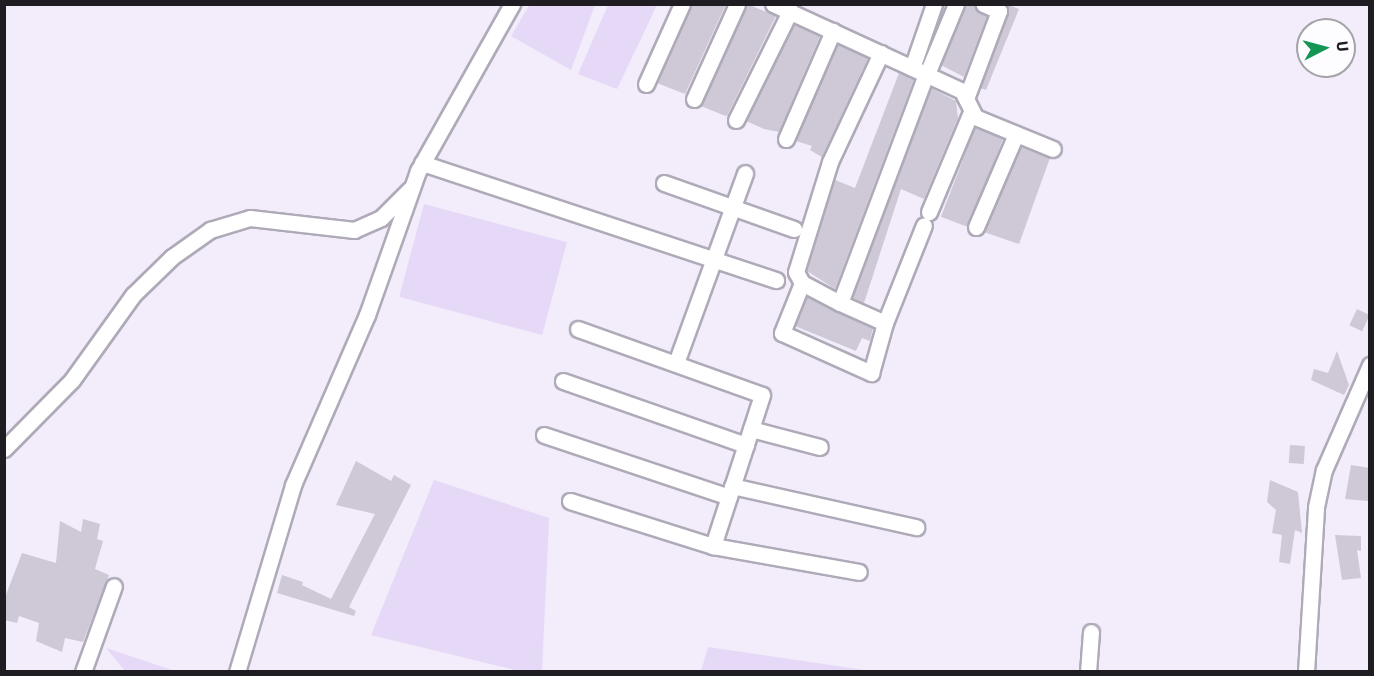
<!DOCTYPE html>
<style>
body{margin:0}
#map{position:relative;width:1374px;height:676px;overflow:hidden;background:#f2ecfb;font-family:Signika,sans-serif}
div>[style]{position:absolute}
.green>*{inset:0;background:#e5d9f7;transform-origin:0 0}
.building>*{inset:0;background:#cec8d7;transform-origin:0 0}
.roads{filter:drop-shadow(2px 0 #afaab8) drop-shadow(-2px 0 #afaab8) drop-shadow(0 2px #afaab8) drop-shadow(0 -2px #afaab8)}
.minor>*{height:15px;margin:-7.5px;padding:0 7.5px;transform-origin:7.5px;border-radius:7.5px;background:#fff}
span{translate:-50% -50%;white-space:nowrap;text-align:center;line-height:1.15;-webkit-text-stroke:5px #fdfcff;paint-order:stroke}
.frame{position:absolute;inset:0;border:6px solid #1f1d22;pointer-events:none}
.north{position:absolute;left:1296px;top:18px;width:60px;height:60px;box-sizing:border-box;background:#fdfcff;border:2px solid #a4a3a7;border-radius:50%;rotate:84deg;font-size:16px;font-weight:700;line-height:24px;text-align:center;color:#1f1d22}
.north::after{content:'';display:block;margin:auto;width:21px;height:27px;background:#139554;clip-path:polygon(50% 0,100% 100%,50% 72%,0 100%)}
</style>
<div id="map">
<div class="green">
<i style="clip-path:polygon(530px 4px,595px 5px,571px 70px,511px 36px)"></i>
<i style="clip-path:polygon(608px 5px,657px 5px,617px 89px,578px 74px)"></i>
<i style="left:424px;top:204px;width:148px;height:96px;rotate:15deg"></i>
<i style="clip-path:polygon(434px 480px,549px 518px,542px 671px,519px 671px,371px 635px)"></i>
<i style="clip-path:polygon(708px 647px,871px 671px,701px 671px)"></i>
<i style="clip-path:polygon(106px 648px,175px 671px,125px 671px)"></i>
</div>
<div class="building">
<i style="clip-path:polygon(692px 4px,726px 4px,685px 94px,657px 83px)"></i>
<i style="clip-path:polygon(747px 4px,776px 16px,727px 116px,723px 115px,701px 106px)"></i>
<i style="clip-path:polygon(967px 4px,973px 4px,987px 16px,964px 77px,941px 65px)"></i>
<i style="clip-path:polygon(1006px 4px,1019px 9px,986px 90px,980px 88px,1008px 14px)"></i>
<i style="clip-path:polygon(794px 24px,820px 36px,779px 132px,764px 129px,746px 121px)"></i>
<i style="clip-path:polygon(838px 45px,868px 58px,822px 157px,810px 150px,812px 146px,796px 141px)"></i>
<i style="clip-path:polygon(899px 73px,914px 79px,835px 289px,807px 271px,835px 180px,855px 188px)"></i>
<i style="clip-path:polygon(931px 88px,956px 101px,958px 118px,924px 199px,901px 189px,864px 303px,852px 298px)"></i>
<i style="left:975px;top:128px;width:30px;height:95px;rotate:21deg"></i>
<i style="clip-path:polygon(1021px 147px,1050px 158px,1019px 244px,984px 232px)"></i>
<i style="clip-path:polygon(807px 297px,873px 328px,870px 341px,862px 338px,856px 351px,795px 326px)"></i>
<i style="left:1357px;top:309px;width:14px;height:18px;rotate:25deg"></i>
<i style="clip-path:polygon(1337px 351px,1349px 385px,1344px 395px,1311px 380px,1314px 369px,1328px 373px)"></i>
<i style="left:1290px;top:445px;width:15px;height:18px;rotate:4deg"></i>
<i style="clip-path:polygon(356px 461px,391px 481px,394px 475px,411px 485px,349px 607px,356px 611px,354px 616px,277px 593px,282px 575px,303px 582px,302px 585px,331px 599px,375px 514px,336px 505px)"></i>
<i style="clip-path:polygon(1351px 465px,1370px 468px,1368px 501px,1345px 499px)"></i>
<i style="clip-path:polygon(1270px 480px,1298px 492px,1302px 533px,1295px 530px,1290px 564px,1279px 562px,1282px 535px,1272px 533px,1276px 510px,1267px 502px)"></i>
<i style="clip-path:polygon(83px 519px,100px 524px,97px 539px,103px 541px,95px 569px,109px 575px,83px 642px,65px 638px,62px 652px,36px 641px,39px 623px,19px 616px,17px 623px,4px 620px,4px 600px,22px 553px,56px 563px,60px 521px,81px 532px)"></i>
<i style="clip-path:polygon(1335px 535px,1361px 536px,1361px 551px,1357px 550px,1361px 578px,1342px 580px)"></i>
</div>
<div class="roads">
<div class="minor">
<i style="left:773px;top:4px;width:208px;rotate:24.7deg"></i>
<i style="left:962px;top:91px;width:29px;rotate:63deg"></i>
<i style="left:975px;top:117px;width:84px;rotate:22.3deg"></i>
<i style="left:881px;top:53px;width:120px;rotate:115.1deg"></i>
<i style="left:830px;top:162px;width:115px;rotate:107.2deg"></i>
<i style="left:796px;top:272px;width:13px;rotate:61deg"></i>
<i style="left:802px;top:283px;width:43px;rotate:27.8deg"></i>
<i style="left:840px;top:303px;width:245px;rotate:-69.4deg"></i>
<i style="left:912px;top:68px;width:68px;rotate:-71deg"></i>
<i style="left:929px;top:69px;width:70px;rotate:-67.4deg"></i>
<i style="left:646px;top:84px;width:88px;rotate:-65.8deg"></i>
<i style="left:967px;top:96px;width:91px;rotate:-69.4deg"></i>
<i style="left:999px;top:11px;width:17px;rotate:-156deg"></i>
<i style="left:694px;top:99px;width:104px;rotate:-65.6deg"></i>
<i style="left:736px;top:120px;width:122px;rotate:-63.6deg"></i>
<i style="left:786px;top:139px;width:118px;rotate:-66.5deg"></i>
<i style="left:422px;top:163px;width:373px;rotate:18.3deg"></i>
<i style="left:664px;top:183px;width:138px;rotate:19.5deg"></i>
<i style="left:929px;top:212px;width:108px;rotate:-67.2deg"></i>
<i style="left:976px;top:227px;width:101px;rotate:-66.7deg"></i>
<i style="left:802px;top:283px;width:54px;rotate:111.8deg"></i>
<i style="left:782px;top:333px;width:98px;rotate:24.2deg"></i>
<i style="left:871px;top:373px;width:52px;rotate:-74.4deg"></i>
<i style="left:840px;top:303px;width:49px;rotate:24deg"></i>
<i style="left:885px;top:323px;width:105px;rotate:-68.3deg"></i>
<i style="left:578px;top:329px;width:195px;rotate:19.7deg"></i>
<i style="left:762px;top:395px;width:159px;rotate:108deg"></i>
<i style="left:676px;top:363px;width:202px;rotate:-70deg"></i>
<i style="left:563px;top:381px;width:194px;rotate:19.3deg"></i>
<i style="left:751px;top:429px;width:71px;rotate:14.6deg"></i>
<i style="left:544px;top:435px;width:195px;rotate:18.5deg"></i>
<i style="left:4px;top:449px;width:97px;rotate:-45.4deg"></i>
<i style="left:72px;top:380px;width:105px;rotate:-54.3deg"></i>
<i style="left:133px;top:295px;width:54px;rotate:-44.3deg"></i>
<i style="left:172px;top:257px;width:47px;rotate:-35.4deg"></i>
<i style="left:210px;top:230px;width:42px;rotate:-16.7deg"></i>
<i style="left:250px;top:218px;width:105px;rotate:6.6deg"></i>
<i style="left:354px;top:230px;width:30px;rotate:-24deg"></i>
<i style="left:381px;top:218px;width:40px;rotate:-45deg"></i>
<i style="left:732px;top:486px;width:189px;rotate:12.6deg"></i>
<i style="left:570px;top:501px;width:150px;rotate:17.5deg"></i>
<i style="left:713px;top:546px;width:148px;rotate:10.1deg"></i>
<i style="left:83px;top:672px;width:91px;rotate:-70.2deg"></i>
<i style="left:237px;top:672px;width:195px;rotate:-73.3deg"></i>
<i style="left:293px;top:485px;width:185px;rotate:-66.5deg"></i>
<i style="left:367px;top:315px;width:153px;rotate:-70.5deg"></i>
<i style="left:418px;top:171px;width:192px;rotate:-60.6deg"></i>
<i style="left:1088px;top:672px;width:40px;rotate:-85.7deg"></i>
<i style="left:1306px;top:672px;width:165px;rotate:-86.5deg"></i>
<i style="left:1316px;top:507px;width:38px;rotate:-78deg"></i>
<i style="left:1324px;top:470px;width:115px;rotate:-66.3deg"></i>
</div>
</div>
<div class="frame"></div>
<div class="north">U</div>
</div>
